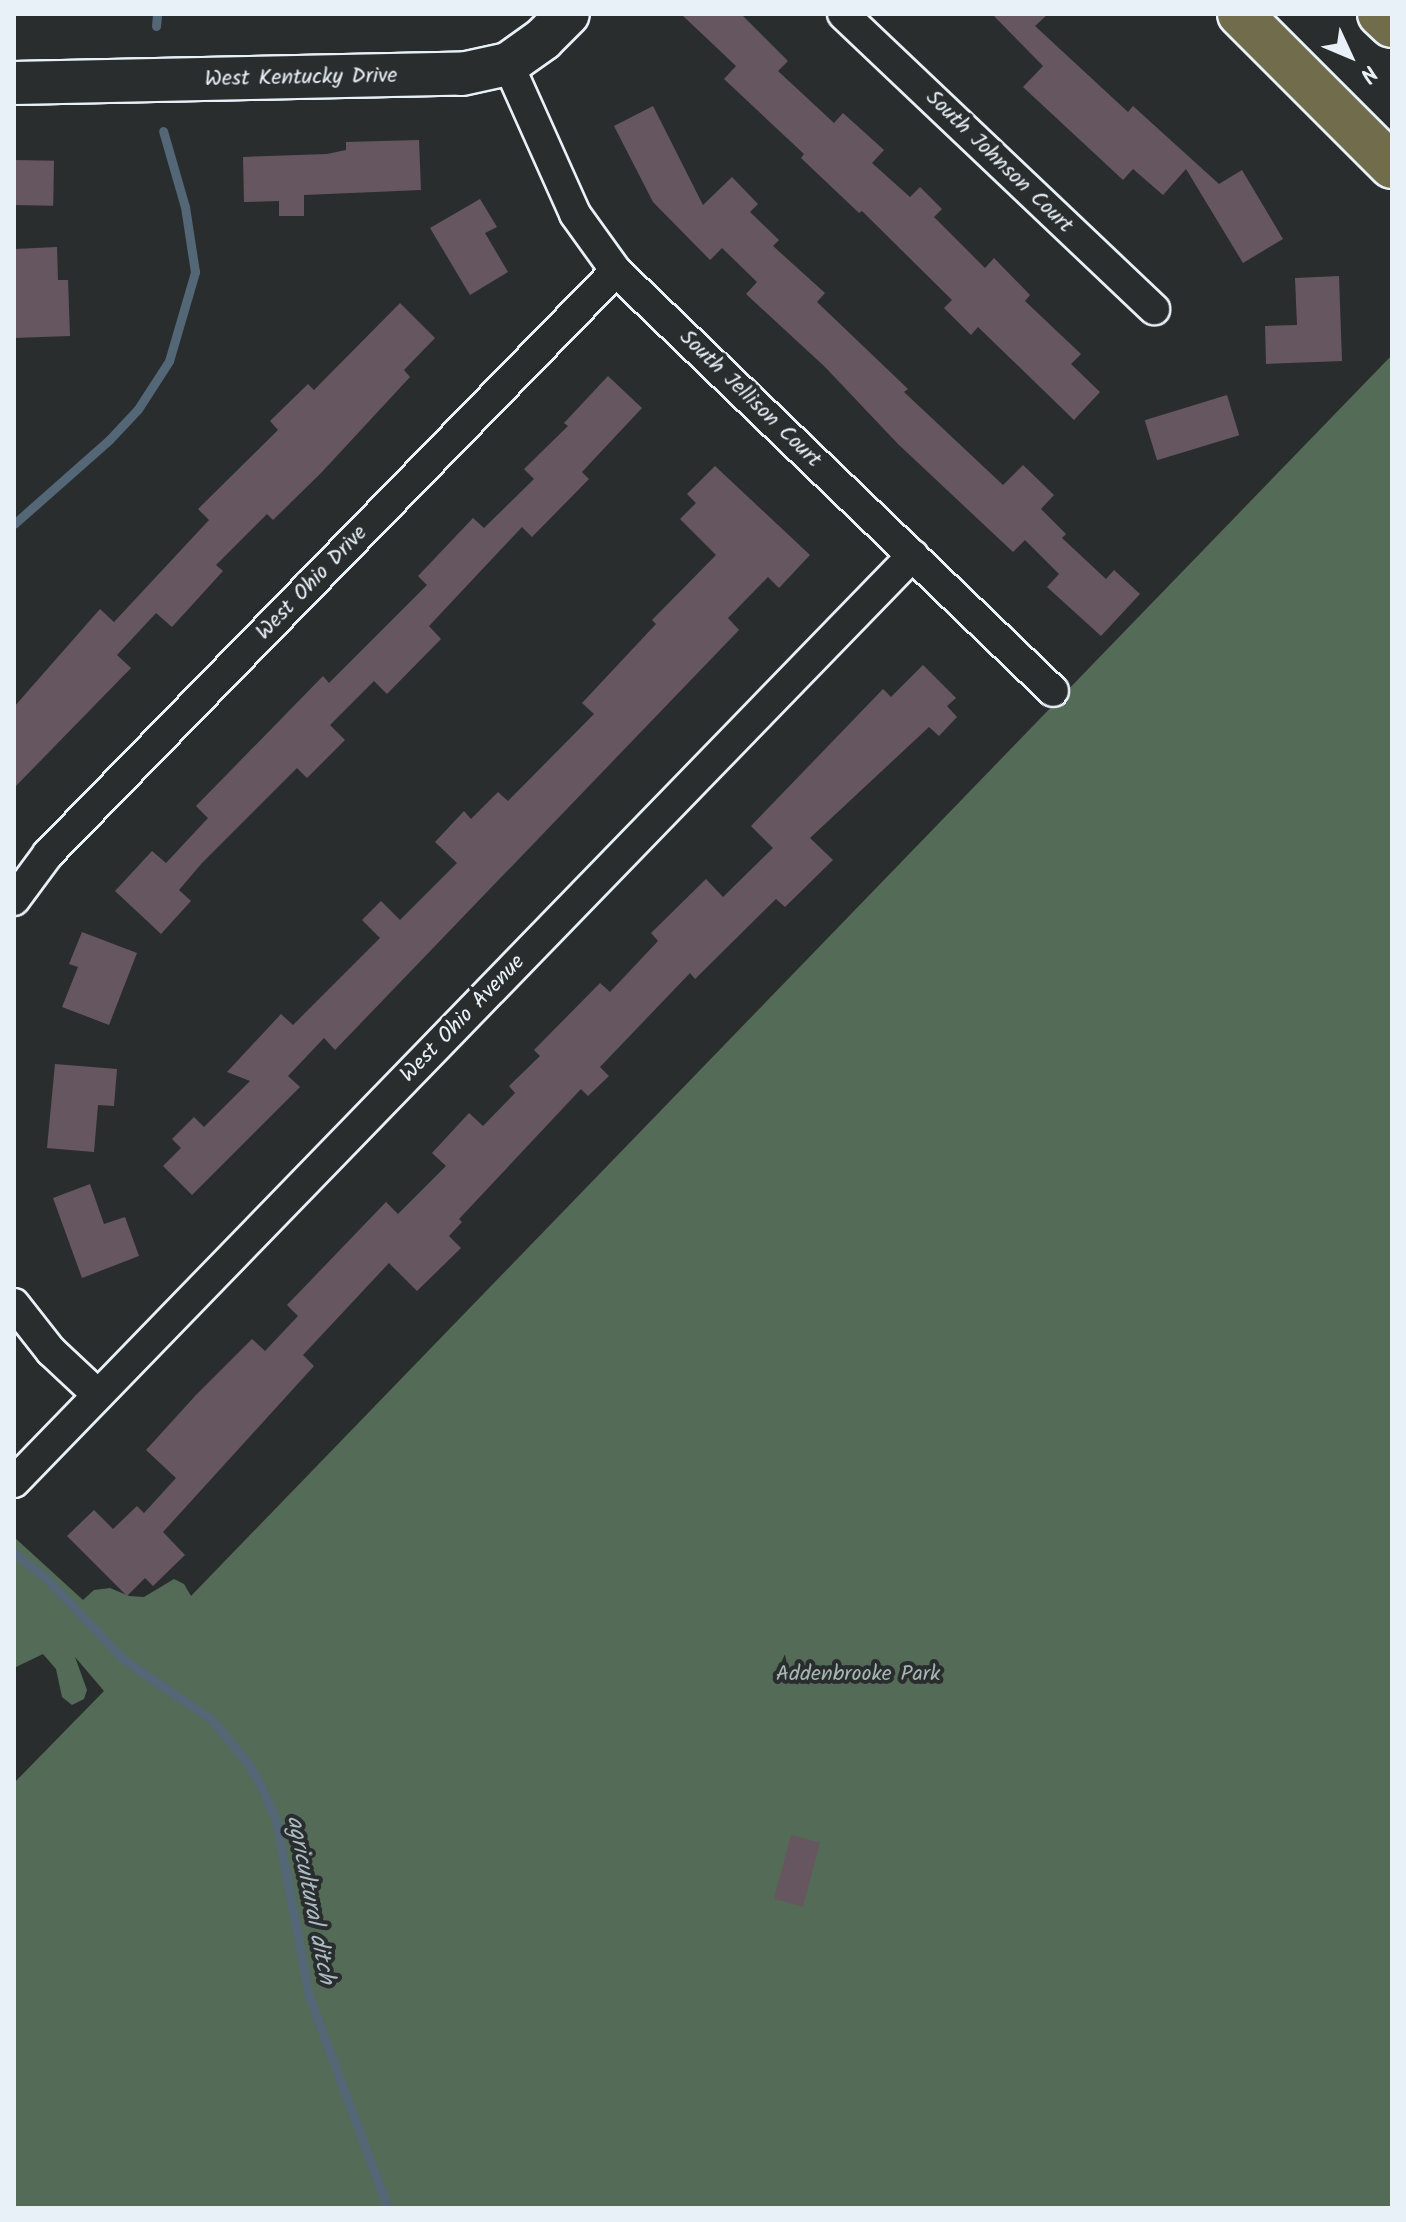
<!DOCTYPE html>
<style>
body{margin:0}
#map{position:relative;width:1406px;height:2222px;overflow:hidden;background:#2a2d2e;font-family:Kalam,sans-serif}
div>[style]{position:absolute}
.green>*{inset:0;background:#546b58}
.stream>*{height:9px;margin:-4.5px;padding:0 4.5px;transform-origin:4.5px;border-radius:4.5px;background:#536777}
.building>*{inset:0;background:#66565f;transform-origin:0 0}
.roads{filter:drop-shadow(2px 0 #e8f1f8) drop-shadow(-2px 0 #e8f1f8) drop-shadow(0 2px #e8f1f8) drop-shadow(0 -2px #e8f1f8)}
.street>*{height:30px;margin:-15px;padding:0 15px;transform-origin:15px;border-radius:15px;background:#2a2d2e}
.secondary>*{height:42px;margin:-21px;padding:0 21px;transform-origin:21px;border-radius:21px;background:#2a2d2e}
.primary>*{height:44px;margin:-22px;padding:0 22px;transform-origin:22px;border-radius:22px;background:#716c4b}
span{translate:-50% -50%;white-space:nowrap;text-align:center;line-height:1.15;-webkit-text-stroke:8px #2a2d2e;paint-order:stroke}
.street-label{font-size:22px;color:#e8f1f8}
.park-label{font-size:22px;color:#a5b5b0}
.water-label{font-size:24px;color:#acbac4;font-style:italic}
.frame{position:absolute;inset:0;border:16px solid #e8f1f8;pointer-events:none}
.north{position:absolute;left:1310px;top:16px;width:80px;height:80px;-webkit-text-stroke:6px #2a2d2e;paint-order:stroke;rotate:134deg;font-size:22px;font-weight:700;line-height:32px;text-align:center;color:#e8f1f8}
.north::after{content:'';display:block;margin:auto;width:28px;height:36px;background:#e8f1f8;clip-path:polygon(50% 0,100% 100%,50% 72%,0 100%)}
</style>
<div id="map">
<div class="green">
<i style="clip-path:polygon(1392px 355px,1392px 2208px,14px 2208px,14px 1783px,104px 1691px,75px 1657px,87px 1690px,84px 1699px,72px 1705px,62px 1697px,56px 1669px,43px 1654px,14px 1668px,14px 1537px,83px 1600px,94px 1590px,110px 1588px,129px 1596px,144px 1597px,174px 1579px,184px 1584px,191px 1596px)"></i>
</div>
<div class="stream">
<i style="left:156px;top:26px;width:12px;rotate:-85deg"></i>
<i style="left:14px;top:524px;width:127px;rotate:-41.5deg"></i>
<i style="left:109px;top:440px;width:42px;rotate:-46.9deg"></i>
<i style="left:138px;top:409px;width:57px;rotate:-57.1deg"></i>
<i style="left:169px;top:361px;width:93px;rotate:-73.7deg"></i>
<i style="left:195px;top:272px;width:66px;rotate:-98.7deg"></i>
<i style="left:185px;top:207px;width:79px;rotate:-106.1deg"></i>
<i style="left:14px;top:1553px;width:41px;rotate:38deg"></i>
<i style="left:46px;top:1578px;width:113px;rotate:46.4deg"></i>
<i style="left:124px;top:1660px;width:105px;rotate:34.1deg"></i>
<i style="left:211px;top:1719px;width:56px;rotate:50.1deg"></i>
<i style="left:247px;top:1762px;width:23px;rotate:59deg"></i>
<i style="left:259px;top:1782px;width:42px;rotate:65.9deg"></i>
<i style="left:276px;top:1820px;width:179px;rotate:79.4deg"></i>
<i style="left:309px;top:1996px;width:226px;rotate:69.6deg"></i>
</div>
<div class="building">
<i style="clip-path:polygon(681px 14px,741px 14px,788px 61px,778px 71px,834px 123px,843px 113px,884px 150px,872px 163px,910px 197px,920px 187px,942px 209px,934px 217px,985px 268px,994px 258px,1030px 295px,1025px 301px,1081px 354px,1071px 364px,1100px 392px,1074px 420px,978px 327px,971px 335px,944px 308px,952px 300px,862px 211px,859px 213px,801px 158px,804px 154px,724px 79px,736px 66px)"></i>
<i style="clip-path:polygon(992px 14px,1048px 14px,1035px 26px,1128px 112px,1133px 106px,1219px 184px,1242px 170px,1283px 239px,1243px 263px,1186px 169px,1163px 195px,1133px 169px,1123px 180px,1023px 87px,1043px 66px)"></i>
<i style="clip-path:polygon(653px 106px,703px 205px,732px 177px,758px 204px,750px 212px,779px 240px,773px 246px,825px 293px,817px 302px,908px 389px,904px 392px,1003px 485px,1023px 465px,1054px 495px,1041px 509px,1066px 534px,1062px 538px,1106px 579px,1114px 570px,1140px 594px,1101px 636px,1047px 587px,1059px 574px,1025px 540px,1013px 552px,898px 444px,825px 367px,746px 294px,757px 282px,722px 248px,710px 260px,653px 202px,614px 126px)"></i>
<i style="clip-path:polygon(419px 140px,421px 190px,304px 195px,304px 216px,279px 216px,279px 201px,244px 202px,243px 157px,327px 154px,346px 150px,346px 142px)"></i>
<i style="left:14px;top:160px;width:40px;height:45px;rotate:1deg"></i>
<i style="clip-path:polygon(480px 199px,497px 227px,485px 233px,508px 272px,470px 295px,430px 228px)"></i>
<i style="clip-path:polygon(57px 247px,58px 280px,68px 280px,70px 336px,14px 338px,14px 249px)"></i>
<i style="clip-path:polygon(1339px 276px,1342px 361px,1266px 364px,1265px 326px,1297px 325px,1295px 278px)"></i>
<i style="clip-path:polygon(400px 303px,435px 338px,404px 370px,410px 377px,321px 473px,273px 520px,267px 514px,216px 565px,223px 571px,172px 627px,156px 613px,117px 655px,131px 668px,14px 788px,14px 707px,100px 609px,114px 622px,209px 520px,198px 509px,278px 430px,270px 421px,308px 384px,314px 390px)"></i>
<i style="clip-path:polygon(608px 376px,642px 408px,582px 472px,589px 479px,532px 537px,522px 527px,429px 626px,441px 639px,387px 694px,374px 681px,330px 725px,345px 740px,307px 778px,297px 768px,202px 863px,179px 890px,191px 901px,161px 934px,115px 891px,152px 851px,166px 863px,208px 818px,196px 806px,323px 676px,329px 683px,427px 585px,418px 576px,473px 518px,484px 528px,534px 479px,524px 469px,568px 426px,564px 423px)"></i>
<i style="left:1227px;top:395px;width:42px;height:86px;rotate:73deg"></i>
<i style="clip-path:polygon(715px 466px,810px 555px,779px 588px,768px 577px,728px 618px,739px 630px,335px 1050px,324px 1038px,288px 1076px,300px 1087px,192px 1195px,163px 1166px,181px 1148px,172px 1139px,194px 1117px,204px 1127px,250px 1081px,227px 1072px,281px 1014px,293px 1025px,380px 938px,362px 920px,381px 901px,400px 920px,457px 863px,435px 842px,464px 811px,471px 819px,498px 792px,508px 801px,594px 714px,582px 703px,656px 624px,652px 620px,716px 555px,680px 519px,696px 503px,687px 494px)"></i>
<i style="clip-path:polygon(923px 665px,956px 698px,947px 706px,957px 717px,939px 736px,929px 727px,810px 838px,833px 860px,785px 907px,776px 899px,695px 979px,690px 973px,600px 1067px,609px 1076px,588px 1096px,581px 1089px,459px 1219px,462px 1222px,449px 1236px,461px 1248px,417px 1291px,389px 1263px,303px 1355px,314px 1366px,163px 1532px,185px 1555px,153px 1586px,145px 1578px,127px 1596px,67px 1536px,94px 1510px,113px 1529px,137px 1506px,144px 1513px,176px 1478px,146px 1450px,196px 1395px,252px 1339px,265px 1351px,298px 1316px,287px 1305px,386px 1202px,398px 1214px,446px 1166px,432px 1153px,469px 1113px,483px 1126px,515px 1093px,509px 1086px,540px 1056px,534px 1050px,600px 983px,610px 992px,658px 941px,651px 933px,706px 879px,723px 897px,773px 848px,751px 826px,883px 689px,891px 697px)"></i>
<i style="clip-path:polygon(82px 932px,137px 953px,109px 1025px,62px 1007px,78px 967px,69px 964px)"></i>
<i style="clip-path:polygon(55px 1064px,117px 1069px,114px 1106px,98px 1105px,94px 1152px,47px 1148px)"></i>
<i style="clip-path:polygon(90px 1184px,104px 1224px,125px 1217px,139px 1256px,82px 1278px,53px 1198px)"></i>
<i style="left:791px;top:1835px;width:30px;height:66px;rotate:15deg"></i>
</div>
<div class="roads">
<div class="street">
<i style="left:843px;top:14px;width:429px;rotate:43.5deg"></i>
<i style="left:508px;top:64px;width:164px;rotate:65.9deg"></i>
<i style="left:575px;top:214px;width:70px;rotate:54.3deg"></i>
<i style="left:616px;top:271px;width:606px;rotate:43.86deg"></i>
<i style="left:14px;top:900px;width:57px;rotate:-53.5deg"></i>
<i style="left:48px;top:854px;width:814px;rotate:-45.75deg"></i>
<i style="left:14px;top:1304px;width:60px;rotate:51.8deg"></i>
<i style="left:51px;top:1351px;width:64px;rotate:43.1deg"></i>
<i style="left:14px;top:1482px;width:1291px;rotate:-45.88deg"></i>
</div>
<div class="secondary">
<i style="left:14px;top:83px;width:448px;rotate:-1.2deg"></i>
<i style="left:462px;top:74px;width:47px;rotate:-12.3deg"></i>
<i style="left:508px;top:64px;width:43px;rotate:-35.5deg"></i>
<i style="left:543px;top:39px;width:35px;rotate:-45deg"></i>
</div>
<div class="primary">
<i style="left:1240px;top:14px;width:215px;rotate:45deg"></i>
<i style="left:1380px;top:14px;width:16px;rotate:43deg"></i>
</div>
</div>
<div class="street-label">
<span style="left:301px;top:78px;rotate:-1deg">West Kentucky Drive</span>
<span style="left:999px;top:162px;rotate:44deg">South Johnson Court</span>
<span style="left:750px;top:399px;rotate:44deg">South Jellison Court</span>
<span style="left:312px;top:583px;rotate:-46deg">West Ohio Drive</span>
<span style="left:463px;top:1019px;rotate:-46deg">West Ohio Avenue</span>
</div>
<div class="park-label">
<span style="left:858px;top:1675px">Addenbrooke Park</span>
</div>
<div class="water-label">
<span style="left:310px;top:1900px;rotate:79deg">agricultural ditch</span>
</div>
<div class="frame"></div>
<div class="north">N</div>
</div>
